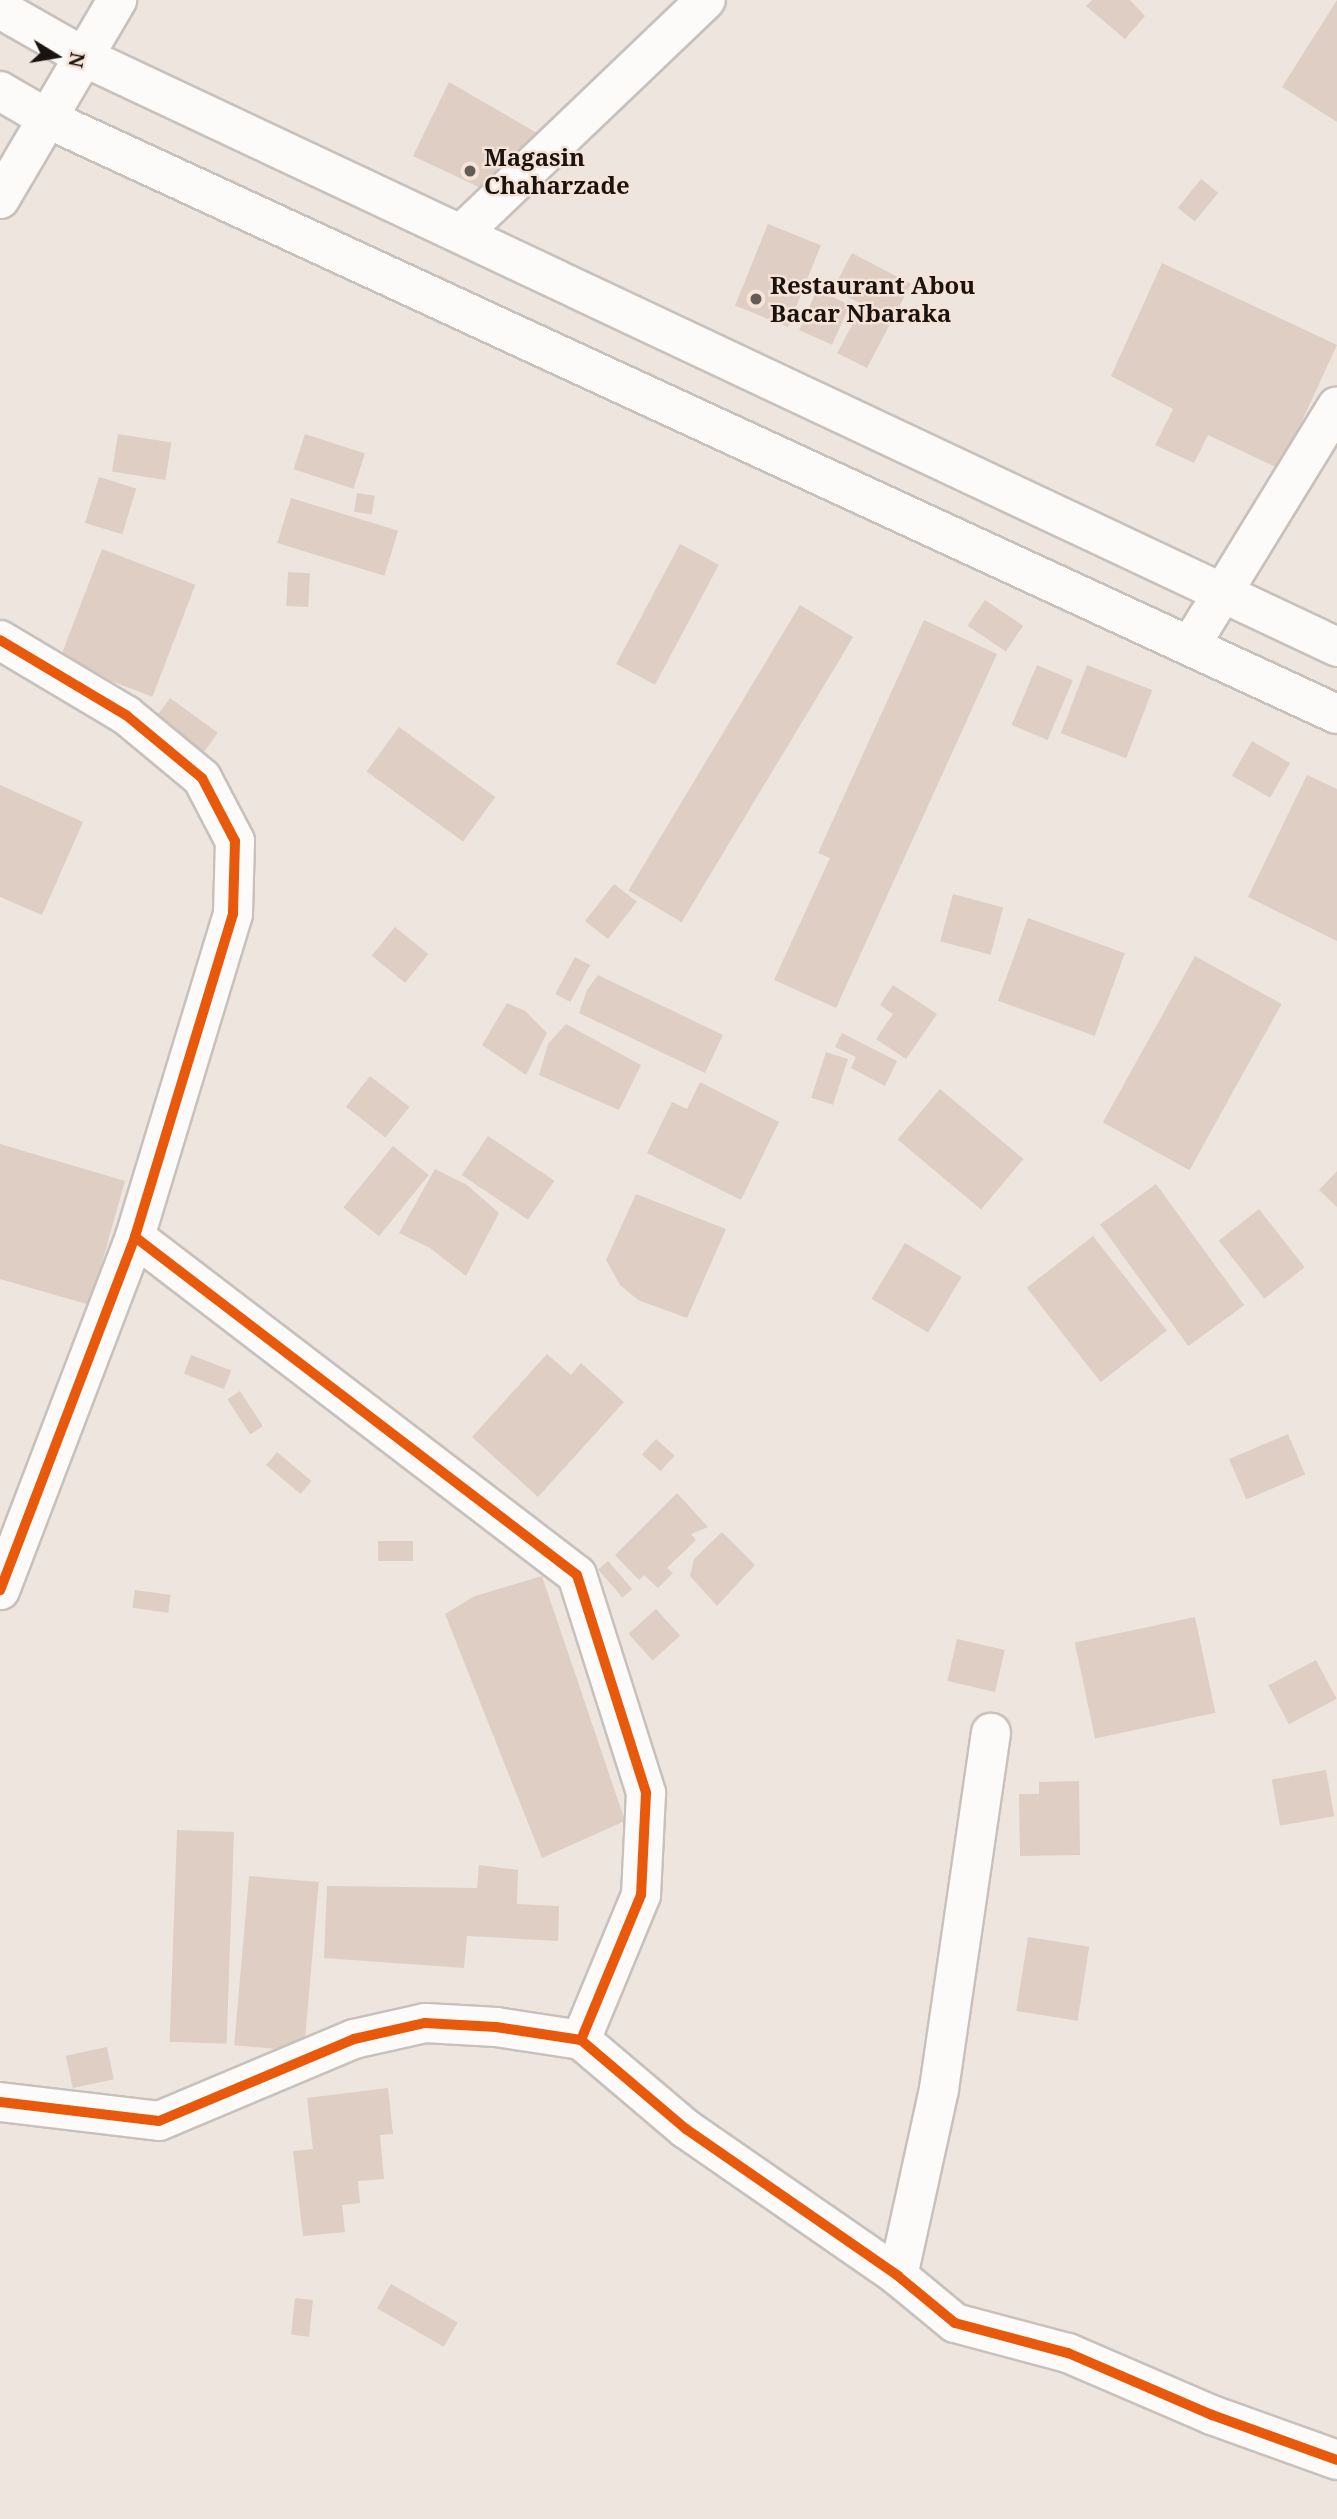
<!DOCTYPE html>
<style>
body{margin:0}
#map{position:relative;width:1337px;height:2519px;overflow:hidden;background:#efe5df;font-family:"Noto Serif",serif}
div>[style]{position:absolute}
.building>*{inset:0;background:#decec4;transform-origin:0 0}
.roads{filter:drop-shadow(2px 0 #c8c0bb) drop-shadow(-2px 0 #c8c0bb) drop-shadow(0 2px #c8c0bb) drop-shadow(0 -2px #c8c0bb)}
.street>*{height:38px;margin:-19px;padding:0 19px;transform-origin:19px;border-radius:19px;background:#fdfbfa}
.secondary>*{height:38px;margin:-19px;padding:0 19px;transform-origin:19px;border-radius:19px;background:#fdfbfa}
.cycleway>*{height:10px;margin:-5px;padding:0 5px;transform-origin:5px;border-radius:5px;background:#e8590c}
.dots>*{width:19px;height:19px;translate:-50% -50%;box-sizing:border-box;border:4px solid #f6e3d8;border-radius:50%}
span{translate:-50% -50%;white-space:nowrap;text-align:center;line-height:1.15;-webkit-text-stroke:5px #f6e3d8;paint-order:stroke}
.poi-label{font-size:24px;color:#1a130f;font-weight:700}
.left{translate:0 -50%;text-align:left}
.north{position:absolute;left:21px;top:21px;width:70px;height:70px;-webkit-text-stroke:5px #f6e3d8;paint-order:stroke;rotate:101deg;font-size:19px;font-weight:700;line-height:28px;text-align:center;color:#1a130f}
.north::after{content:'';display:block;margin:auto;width:24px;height:32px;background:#1a130f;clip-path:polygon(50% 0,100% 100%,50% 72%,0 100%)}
</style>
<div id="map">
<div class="building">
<i style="clip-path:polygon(1092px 0,1130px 0,1145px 16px,1125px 39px,1086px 6px)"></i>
<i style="clip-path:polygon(1337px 0,1337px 122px,1282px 87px)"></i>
<i style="clip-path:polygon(449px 82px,537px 133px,483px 189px,413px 156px)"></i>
<i style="left:1201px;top:179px;width:22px;height:37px;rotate:39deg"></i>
<i style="left:768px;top:224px;width:57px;height:88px;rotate:22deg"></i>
<i style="clip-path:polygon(852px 253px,911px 284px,867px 368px,837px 353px,863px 305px,833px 289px)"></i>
<i style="clip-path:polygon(1162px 263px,1337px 345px,1280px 469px,1208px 435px,1194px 463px,1155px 445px,1173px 409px,1111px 376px)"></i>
<i style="left:817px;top:290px;width:36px;height:44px;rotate:24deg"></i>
<i style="left:118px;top:434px;width:54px;height:38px;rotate:9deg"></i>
<i style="left:305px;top:434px;width:63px;height:37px;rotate:18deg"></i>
<i style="left:99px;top:477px;width:39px;height:48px;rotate:17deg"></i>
<i style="left:357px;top:493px;width:18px;height:19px;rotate:9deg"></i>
<i style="left:291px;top:498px;width:112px;height:47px;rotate:17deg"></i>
<i style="left:680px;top:544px;width:44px;height:136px;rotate:28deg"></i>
<i style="left:102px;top:549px;width:100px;height:120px;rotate:21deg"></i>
<i style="left:288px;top:572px;width:22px;height:34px;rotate:3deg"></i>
<i style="left:985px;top:600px;width:46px;height:31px;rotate:34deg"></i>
<i style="left:800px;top:605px;width:62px;height:333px;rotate:31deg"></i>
<i style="clip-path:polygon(924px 620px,997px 654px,836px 1008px,774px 980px,830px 858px,818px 853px)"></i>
<i style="left:1037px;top:665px;width:39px;height:65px;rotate:23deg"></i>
<i style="left:1087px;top:665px;width:70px;height:73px;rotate:21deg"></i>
<i style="left:170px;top:698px;width:59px;height:34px;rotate:36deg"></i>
<i style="left:399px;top:727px;width:119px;height:55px;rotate:36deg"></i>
<i style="left:1252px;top:741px;width:44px;height:40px;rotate:30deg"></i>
<i style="clip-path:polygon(1307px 775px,1337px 789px,1337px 941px,1248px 897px)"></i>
<i style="clip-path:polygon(0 785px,83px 822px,42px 915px,0 897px)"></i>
<i style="left:614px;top:884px;width:29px;height:47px;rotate:38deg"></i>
<i style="left:953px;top:894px;width:52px;height:49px;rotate:15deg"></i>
<i style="left:1028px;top:918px;width:103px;height:88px;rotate:20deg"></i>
<i style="left:395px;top:927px;width:43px;height:37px;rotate:39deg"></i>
<i style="left:1195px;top:956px;width:99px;height:190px;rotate:29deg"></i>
<i style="left:575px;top:957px;width:17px;height:42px;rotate:28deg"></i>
<i style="clip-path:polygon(598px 975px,723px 1035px,705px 1073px,579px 1013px,587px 990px)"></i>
<i style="clip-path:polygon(893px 985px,937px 1014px,906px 1059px,876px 1039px,893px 1014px,880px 1005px)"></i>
<i style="clip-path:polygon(507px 1003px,525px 1011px,547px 1033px,526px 1075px,482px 1045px)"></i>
<i style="clip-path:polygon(566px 1024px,641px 1065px,619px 1110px,539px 1075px,548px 1044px)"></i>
<i style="clip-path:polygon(842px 1033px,897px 1061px,885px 1086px,851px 1068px,856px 1057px,835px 1047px)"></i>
<i style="left:826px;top:1052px;width:23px;height:48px;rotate:18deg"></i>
<i style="left:370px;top:1076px;width:50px;height:39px;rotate:38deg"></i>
<i style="clip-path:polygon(700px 1082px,779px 1122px,741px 1200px,647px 1153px,672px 1102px,687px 1109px)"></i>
<i style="left:940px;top:1089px;width:109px;height:66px;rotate:40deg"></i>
<i style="left:488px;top:1136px;width:80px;height:47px;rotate:34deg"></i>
<i style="clip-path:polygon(0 1144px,125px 1181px,90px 1305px,0 1279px)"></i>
<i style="left:393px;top:1146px;width:46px;height:79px;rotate:39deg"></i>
<i style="clip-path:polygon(435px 1169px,467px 1185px,499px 1213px,466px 1276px,430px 1248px,399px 1233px)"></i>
<i style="clip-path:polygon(1337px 1171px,1337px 1207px,1319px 1190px)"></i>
<i style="left:1156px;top:1184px;width:150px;height:69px;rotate:54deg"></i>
<i style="clip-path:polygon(636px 1194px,726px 1229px,687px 1318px,638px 1300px,620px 1285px,606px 1260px)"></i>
<i style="left:1259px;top:1209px;width:74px;height:51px;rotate:52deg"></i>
<i style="left:1093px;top:1236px;width:120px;height:84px;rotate:52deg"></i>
<i style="left:905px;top:1243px;width:66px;height:65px;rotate:31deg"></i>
<i style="clip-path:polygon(547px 1354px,571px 1375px,581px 1363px,624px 1402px,538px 1497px,472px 1437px)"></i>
<i style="left:191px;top:1355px;width:43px;height:20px;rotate:21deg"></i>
<i style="left:240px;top:1391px;width:42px;height:15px;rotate:57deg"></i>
<i style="left:1288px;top:1434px;width:44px;height:64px;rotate:67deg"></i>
<i style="left:656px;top:1439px;width:25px;height:21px;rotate:42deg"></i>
<i style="left:277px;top:1452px;width:45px;height:17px;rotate:40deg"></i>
<i style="clip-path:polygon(677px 1493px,708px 1527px,691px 1534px,696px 1540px,667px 1568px,673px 1573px,658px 1588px,644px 1575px,639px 1580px,615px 1555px)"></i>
<i style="clip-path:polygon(722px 1532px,755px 1565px,717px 1606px,690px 1576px,694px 1559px)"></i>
<i style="left:378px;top:1541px;width:35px;height:20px"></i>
<i style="left:608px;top:1561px;width:37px;height:13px;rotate:49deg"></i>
<i style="clip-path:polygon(542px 1576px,625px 1821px,542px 1858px,445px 1614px,475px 1596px)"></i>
<i style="left:135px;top:1590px;width:36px;height:18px;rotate:8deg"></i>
<i style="left:656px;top:1609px;width:36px;height:37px;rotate:48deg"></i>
<i style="left:1195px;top:1617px;width:98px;height:123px;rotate:78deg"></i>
<i style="left:957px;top:1639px;width:49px;height:43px;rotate:13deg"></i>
<i style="left:1316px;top:1660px;width:44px;height:54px;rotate:62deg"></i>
<i style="left:1326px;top:1770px;width:47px;height:55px;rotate:80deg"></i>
<i style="clip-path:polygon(1079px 1781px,1080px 1855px,1020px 1856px,1019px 1794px,1039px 1794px,1039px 1782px)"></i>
<i style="left:177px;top:1830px;width:57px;height:212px;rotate:2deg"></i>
<i style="clip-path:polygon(479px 1865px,518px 1870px,517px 1904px,559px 1906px,558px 1941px,467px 1936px,464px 1968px,324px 1958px,327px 1886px,477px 1888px)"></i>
<i style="left:249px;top:1876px;width:70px;height:170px;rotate:5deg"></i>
<i style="left:1028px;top:1937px;width:62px;height:75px;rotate:9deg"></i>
<i style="left:107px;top:2047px;width:33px;height:42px;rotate:78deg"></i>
<i style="clip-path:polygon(388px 2088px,393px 2134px,380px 2135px,384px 2179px,358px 2181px,360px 2203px,342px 2205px,345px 2232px,303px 2236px,293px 2151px,313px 2149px,307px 2098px)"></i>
<i style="left:391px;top:2284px;width:77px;height:28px;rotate:30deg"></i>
<i style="left:295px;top:2298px;width:18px;height:37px;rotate:6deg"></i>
</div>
<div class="roads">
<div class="street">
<i style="left:0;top:199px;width:231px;rotate:-59.5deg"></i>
<i style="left:462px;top:233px;width:337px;rotate:-43.7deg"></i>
<i style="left:0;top:640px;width:147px;rotate:30.8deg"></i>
<i style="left:126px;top:715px;width:99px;rotate:39.7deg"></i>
<i style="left:202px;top:778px;width:71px;rotate:62.4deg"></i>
<i style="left:235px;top:841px;width:73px;rotate:91.6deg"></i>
<i style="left:233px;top:914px;width:338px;rotate:106.9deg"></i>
<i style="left:135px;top:1237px;width:378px;rotate:110.9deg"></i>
<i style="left:1190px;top:646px;width:281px;rotate:-58.5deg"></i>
<i style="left:135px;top:1237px;width:556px;rotate:37.41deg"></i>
<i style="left:577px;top:1575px;width:229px;rotate:72.4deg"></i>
<i style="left:646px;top:1793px;width:102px;rotate:92.8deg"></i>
<i style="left:641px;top:1895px;width:157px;rotate:112.5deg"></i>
<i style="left:0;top:2102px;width:160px;rotate:6.8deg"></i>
<i style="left:159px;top:2121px;width:212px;rotate:-22.8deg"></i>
<i style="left:354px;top:2039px;width:73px;rotate:-12.7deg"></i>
<i style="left:425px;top:2023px;width:71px;rotate:3.2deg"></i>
<i style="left:496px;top:2027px;width:86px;rotate:8.7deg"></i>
<i style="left:581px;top:2040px;width:138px;rotate:40.3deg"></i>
<i style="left:686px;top:2129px;width:258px;rotate:34.7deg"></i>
<i style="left:898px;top:2276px;width:74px;rotate:39.5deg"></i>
<i style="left:955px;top:2323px;width:117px;rotate:14.9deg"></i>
<i style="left:1068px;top:2353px;width:157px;rotate:23.3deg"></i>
<i style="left:1212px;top:2415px;width:133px;rotate:19.8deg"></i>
<i style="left:898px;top:2276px;width:191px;rotate:-77.6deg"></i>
<i style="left:939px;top:2089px;width:360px;rotate:-81.7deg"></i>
</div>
<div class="secondary">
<i style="left:0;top:9px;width:97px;rotate:29.7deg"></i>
<i style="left:84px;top:57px;width:1385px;rotate:25.21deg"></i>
<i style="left:0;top:91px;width:58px;rotate:30.1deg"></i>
<i style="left:50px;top:120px;width:1417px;rotate:24.78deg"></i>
</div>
</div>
<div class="cycleway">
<i style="left:0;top:640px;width:147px;rotate:30.8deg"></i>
<i style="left:126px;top:715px;width:99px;rotate:39.7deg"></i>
<i style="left:202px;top:778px;width:71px;rotate:62.4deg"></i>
<i style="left:235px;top:841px;width:73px;rotate:91.6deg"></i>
<i style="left:233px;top:914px;width:338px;rotate:106.9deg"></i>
<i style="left:135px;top:1237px;width:378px;rotate:110.9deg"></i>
<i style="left:135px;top:1237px;width:556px;rotate:37.41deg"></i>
<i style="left:577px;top:1575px;width:229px;rotate:72.4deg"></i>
<i style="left:646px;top:1793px;width:102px;rotate:92.8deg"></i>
<i style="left:641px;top:1895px;width:157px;rotate:112.5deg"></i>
<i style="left:0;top:2102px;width:160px;rotate:6.8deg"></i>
<i style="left:159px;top:2121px;width:212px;rotate:-22.8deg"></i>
<i style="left:354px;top:2039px;width:73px;rotate:-12.7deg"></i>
<i style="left:425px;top:2023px;width:71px;rotate:3.2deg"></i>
<i style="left:496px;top:2027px;width:86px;rotate:8.7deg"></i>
<i style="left:581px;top:2040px;width:138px;rotate:40.3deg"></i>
<i style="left:686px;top:2129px;width:258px;rotate:34.7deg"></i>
<i style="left:898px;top:2276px;width:74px;rotate:39.5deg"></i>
<i style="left:955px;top:2323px;width:117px;rotate:14.9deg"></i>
<i style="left:1068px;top:2353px;width:157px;rotate:23.3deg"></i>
<i style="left:1212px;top:2415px;width:133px;rotate:19.8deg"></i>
</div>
<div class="dots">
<i style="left:470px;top:171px;background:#655c58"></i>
<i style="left:756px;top:299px;background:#655c58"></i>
</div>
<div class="poi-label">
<span class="left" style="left:484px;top:171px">Magasin<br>Chaharzade</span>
<span class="left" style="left:770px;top:299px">Restaurant Abou<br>Bacar Nbaraka</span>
</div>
<div class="north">N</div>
</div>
